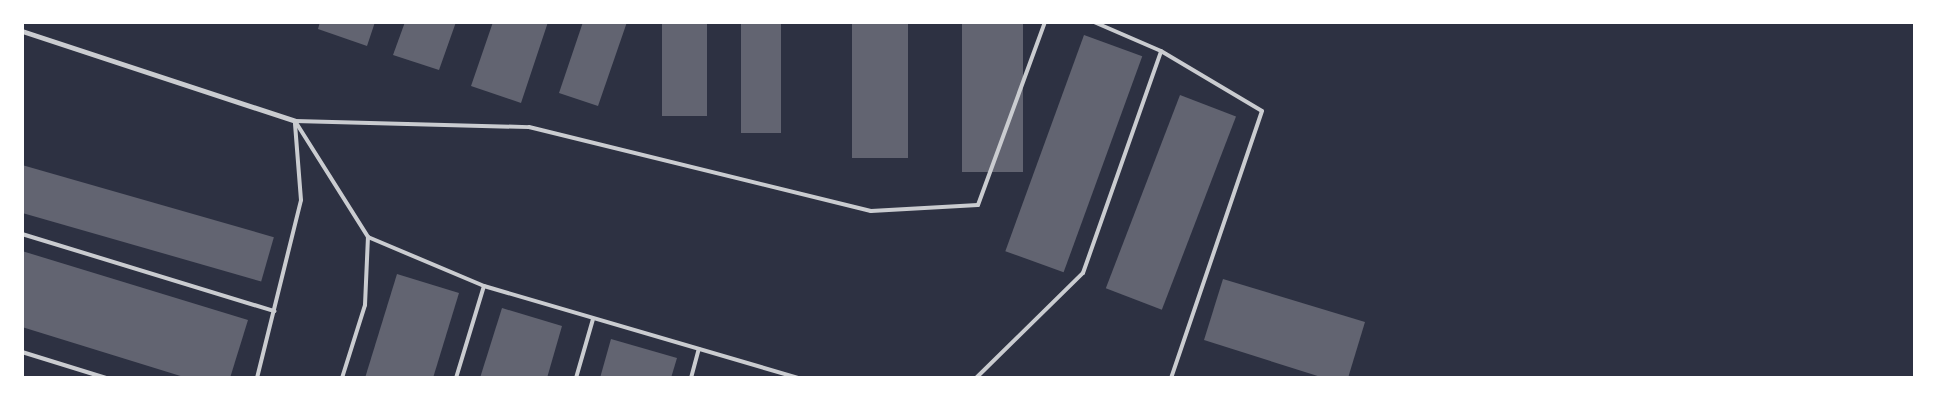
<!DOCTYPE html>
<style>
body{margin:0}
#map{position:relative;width:1937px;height:400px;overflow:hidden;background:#2d3142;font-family:"Alegreya Sans",sans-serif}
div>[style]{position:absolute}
.building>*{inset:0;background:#626471;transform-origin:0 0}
.service>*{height:4px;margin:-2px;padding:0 2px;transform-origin:2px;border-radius:2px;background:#caccd0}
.minor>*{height:5px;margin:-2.5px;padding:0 2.5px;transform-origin:2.5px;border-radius:2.5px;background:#caccd0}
span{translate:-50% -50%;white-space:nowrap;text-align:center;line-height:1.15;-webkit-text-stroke:5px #fff;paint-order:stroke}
.frame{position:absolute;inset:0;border:24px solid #fff;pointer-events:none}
</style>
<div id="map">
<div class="building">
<i style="clip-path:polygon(320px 22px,375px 22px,367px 46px,318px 29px)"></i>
<i style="clip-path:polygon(405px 22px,456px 22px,439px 70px,393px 55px)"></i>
<i style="clip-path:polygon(493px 22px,548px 22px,521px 103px,471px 86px)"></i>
<i style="clip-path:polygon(583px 22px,627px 22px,598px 106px,559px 93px)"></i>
<i style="left:662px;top:22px;width:45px;height:94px"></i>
<i style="left:741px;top:22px;width:40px;height:111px"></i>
<i style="left:852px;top:22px;width:56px;height:136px"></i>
<i style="left:962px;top:22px;width:61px;height:150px"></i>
<i style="left:1084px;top:35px;width:62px;height:230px;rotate:20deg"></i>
<i style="left:1180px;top:95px;width:60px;height:207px;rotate:21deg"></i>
<i style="left:22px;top:165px;width:262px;height:46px;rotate:16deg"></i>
<i style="clip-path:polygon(22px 251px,248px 320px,230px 378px,187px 378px,22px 327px)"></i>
<i style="clip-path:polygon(397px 274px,459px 293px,433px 378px,365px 378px)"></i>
<i style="clip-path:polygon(1223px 279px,1365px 322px,1348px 378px,1324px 378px,1204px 340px)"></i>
<i style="clip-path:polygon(502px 308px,562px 326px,547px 378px,480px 378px)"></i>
<i style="clip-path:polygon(611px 339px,677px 358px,671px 378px,600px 378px)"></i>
</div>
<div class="service">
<i style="left:1161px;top:51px;width:117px;rotate:30.7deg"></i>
<i style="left:1262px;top:111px;width:282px;rotate:108.8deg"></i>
<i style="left:295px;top:121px;width:234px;rotate:1.5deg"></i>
<i style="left:529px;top:127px;width:352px;rotate:13.8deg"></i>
<i style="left:871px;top:211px;width:107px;rotate:-3.2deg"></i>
<i style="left:978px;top:205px;width:195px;rotate:-69.9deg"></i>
<i style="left:295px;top:121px;width:137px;rotate:57.8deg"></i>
<i style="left:368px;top:237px;width:126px;rotate:22.9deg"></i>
<i style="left:484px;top:286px;width:328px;rotate:16.3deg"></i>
<i style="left:22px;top:234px;width:264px;rotate:17deg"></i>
<i style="left:22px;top:352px;width:88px;rotate:17.2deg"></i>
<i style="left:257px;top:378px;width:183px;rotate:-76.1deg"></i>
<i style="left:301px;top:200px;width:77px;rotate:-94.5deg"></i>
<i style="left:342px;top:378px;width:77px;rotate:-72.5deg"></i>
<i style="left:365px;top:305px;width:68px;rotate:-87.5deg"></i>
<i style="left:456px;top:378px;width:96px;rotate:-73.1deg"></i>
<i style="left:576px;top:378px;width:61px;rotate:-73.9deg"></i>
<i style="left:691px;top:378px;width:30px;rotate:-75deg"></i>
<i style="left:976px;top:378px;width:150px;rotate:-44.5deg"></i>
<i style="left:1083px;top:273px;width:235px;rotate:-70.6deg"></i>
<i style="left:1161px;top:51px;width:73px;rotate:-156.6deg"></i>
</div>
<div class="minor">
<i style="left:22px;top:31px;width:287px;rotate:18.2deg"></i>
</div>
<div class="frame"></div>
</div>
